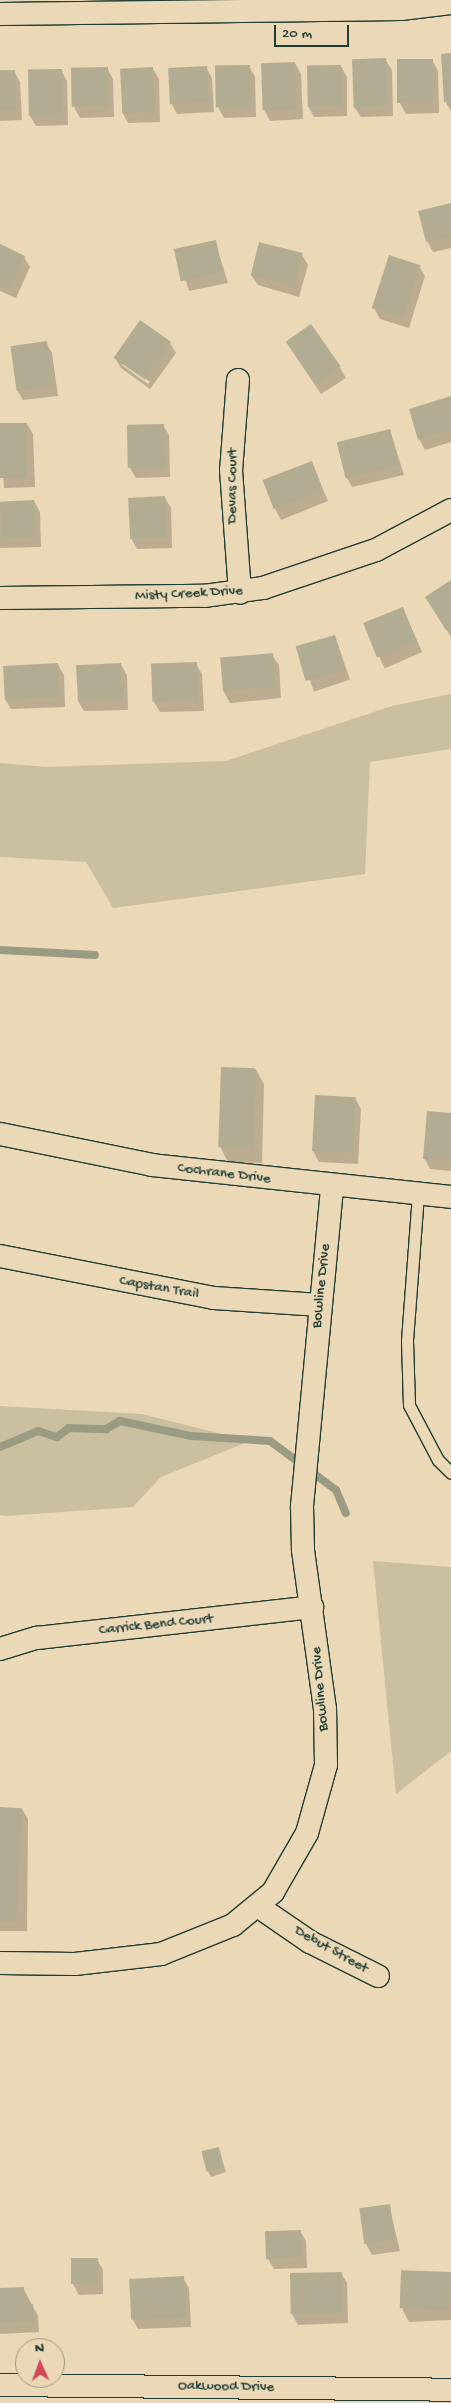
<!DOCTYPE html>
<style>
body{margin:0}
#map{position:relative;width:451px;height:2403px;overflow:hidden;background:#ebd8b6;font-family:"Gochi Hand",sans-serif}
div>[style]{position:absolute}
.green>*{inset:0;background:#cabfa1}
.shadow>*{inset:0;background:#0003;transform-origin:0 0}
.stream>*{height:8px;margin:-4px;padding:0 4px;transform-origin:4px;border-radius:4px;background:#9a9b83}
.building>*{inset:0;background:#b2ad92;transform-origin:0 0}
.roads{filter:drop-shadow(1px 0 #1f3d34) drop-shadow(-1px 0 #1f3d34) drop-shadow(0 1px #1f3d34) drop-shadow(0 -1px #1f3d34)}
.lane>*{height:11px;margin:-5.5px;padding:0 5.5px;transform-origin:5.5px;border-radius:5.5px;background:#ebd8b6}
.street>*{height:22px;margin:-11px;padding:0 11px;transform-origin:11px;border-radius:11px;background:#ebd8b6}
span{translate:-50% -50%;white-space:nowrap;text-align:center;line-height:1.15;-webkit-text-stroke:4.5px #ebd8b6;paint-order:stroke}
.street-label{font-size:15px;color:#1f3d34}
.north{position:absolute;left:15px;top:2338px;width:50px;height:50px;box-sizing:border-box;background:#ebd8b6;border:1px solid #999a82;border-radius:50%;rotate:358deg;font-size:14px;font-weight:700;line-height:20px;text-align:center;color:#1f3d34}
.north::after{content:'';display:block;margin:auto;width:18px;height:22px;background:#d1495b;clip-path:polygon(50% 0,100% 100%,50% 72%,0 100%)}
.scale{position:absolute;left:274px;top:25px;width:75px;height:22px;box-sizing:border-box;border:2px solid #1f3d34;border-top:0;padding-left:6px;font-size:15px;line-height:18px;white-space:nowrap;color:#1f3d34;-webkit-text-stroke:4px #ebd8b6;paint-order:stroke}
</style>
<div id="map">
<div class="green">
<i style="clip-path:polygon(451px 694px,451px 749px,370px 762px,365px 874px,113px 908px,86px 862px,0 857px,0 763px,46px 767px,226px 761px,392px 706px)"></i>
<i style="clip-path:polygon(0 1406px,142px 1414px,250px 1441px,161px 1477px,133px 1507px,5px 1516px,0 1515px)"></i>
<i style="clip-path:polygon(373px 1561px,451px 1567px,451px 1751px,396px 1794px)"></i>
</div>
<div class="shadow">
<i style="clip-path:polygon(451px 55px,451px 111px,445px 101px)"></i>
<i style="clip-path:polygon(385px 59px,392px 70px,393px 116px,361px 117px,354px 107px)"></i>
<i style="clip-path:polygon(432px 60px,438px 71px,439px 113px,406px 114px,400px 103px,399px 61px)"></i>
<i style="clip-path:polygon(295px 63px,301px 74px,303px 119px,270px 121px,264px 110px)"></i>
<i style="clip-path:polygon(249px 66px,255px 77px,256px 117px,224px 118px,218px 107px)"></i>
<i style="clip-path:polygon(341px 66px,347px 77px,347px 116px,314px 117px,308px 106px)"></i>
<i style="clip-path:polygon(206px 67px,212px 78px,214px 112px,177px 114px,171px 103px)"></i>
<i style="clip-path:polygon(107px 68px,113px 79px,114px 117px,80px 118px,74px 107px)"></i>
<i style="clip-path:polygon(153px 69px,159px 79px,160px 122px,128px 123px,122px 112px)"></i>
<i style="clip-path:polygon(61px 70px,67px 81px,68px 125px,36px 126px,30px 116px)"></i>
<i style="clip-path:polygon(14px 71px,20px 82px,22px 120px,0 121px,0 72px)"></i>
<i style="clip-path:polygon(451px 204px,451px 248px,433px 252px,427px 241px)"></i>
<i style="clip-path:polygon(215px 241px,228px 283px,189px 291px,176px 250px)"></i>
<i style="clip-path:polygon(0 246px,24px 257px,30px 267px,16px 298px,0 291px)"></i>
<i style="clip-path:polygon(302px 255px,308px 265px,299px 297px,258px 285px,251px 275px)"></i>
<i style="clip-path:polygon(419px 266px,425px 276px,409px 328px,380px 319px,374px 308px)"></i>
<i style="clip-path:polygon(46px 343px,52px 353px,58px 396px,23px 400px,17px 390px)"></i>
<i style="clip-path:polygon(evenodd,170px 343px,176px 353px,150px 389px,121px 368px,115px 358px,170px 343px,122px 362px,150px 382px,148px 384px,122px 365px,122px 362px)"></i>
<i style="clip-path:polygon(293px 352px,340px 368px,346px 378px,321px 394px)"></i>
<i style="clip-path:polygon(451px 397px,451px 442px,425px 450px,419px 439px)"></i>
<i style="clip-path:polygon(27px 424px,33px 434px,35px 487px,4px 488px,0 425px)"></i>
<i style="clip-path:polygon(163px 425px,169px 435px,170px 477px,136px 478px,130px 468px)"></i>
<i style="clip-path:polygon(390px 430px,404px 475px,352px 487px,346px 476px)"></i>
<i style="clip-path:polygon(311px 462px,328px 501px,281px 520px,275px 509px)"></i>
<i style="clip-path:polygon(165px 498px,171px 508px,172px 548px,137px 549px,131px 538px)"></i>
<i style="clip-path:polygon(34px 501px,40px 512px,41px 547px,0 548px,0 503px)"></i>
<i style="clip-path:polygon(451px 582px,451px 637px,433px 608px)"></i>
<i style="left:403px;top:609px;width:47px;height:41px;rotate:66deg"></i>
<i style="left:335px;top:636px;width:46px;height:38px;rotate:71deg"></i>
<i style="clip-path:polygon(272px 655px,279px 665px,281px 698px,230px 703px,224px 692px,221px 659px)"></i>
<i style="clip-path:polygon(196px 664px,202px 674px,204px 711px,160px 712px,154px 702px)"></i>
<i style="clip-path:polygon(58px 665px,64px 675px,65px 707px,11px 709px,5px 699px)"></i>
<i style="clip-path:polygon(121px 665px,127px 675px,128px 710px,84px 711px,78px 701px)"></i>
<i style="clip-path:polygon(223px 1068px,256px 1070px,264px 1084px,262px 1163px,228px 1162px,220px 1147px)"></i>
<i style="clip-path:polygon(355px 1098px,361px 1109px,358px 1164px,319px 1162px,313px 1151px)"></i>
<i style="clip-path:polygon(451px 1114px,451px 1171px,430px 1169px,424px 1158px)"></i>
<i style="clip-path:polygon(0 1808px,22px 1809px,28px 1819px,27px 1931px,0 1931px)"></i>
<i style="clip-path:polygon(218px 2148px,226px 2172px,211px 2177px,208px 2171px)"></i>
<i style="clip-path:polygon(389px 2205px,400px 2251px,372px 2255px,366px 2244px)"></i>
<i style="clip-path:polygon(300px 2231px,306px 2241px,307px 2268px,274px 2269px,268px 2259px)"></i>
<i style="clip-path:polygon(73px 2259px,97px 2259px,103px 2270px,103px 2294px,79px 2295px,73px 2284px)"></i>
<i style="clip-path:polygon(341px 2273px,347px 2283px,348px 2323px,298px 2325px,292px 2314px,291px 2275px)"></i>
<i style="clip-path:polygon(451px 2274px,451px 2320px,409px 2322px,403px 2311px,402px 2275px)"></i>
<i style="clip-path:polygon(183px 2278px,189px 2288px,191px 2327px,138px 2329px,132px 2318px)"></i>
<i style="clip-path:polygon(23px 2288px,38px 2316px,39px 2332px,0 2334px,0 2289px)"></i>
</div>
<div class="stream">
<i style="left:0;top:950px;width:95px;rotate:3deg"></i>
<i style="left:0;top:1447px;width:41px;rotate:-22.8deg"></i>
<i style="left:38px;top:1431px;width:20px;rotate:18deg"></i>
<i style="left:57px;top:1437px;width:15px;rotate:-37deg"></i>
<i style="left:69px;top:1428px;width:37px;rotate:2deg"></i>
<i style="left:106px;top:1429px;width:16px;rotate:-30deg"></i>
<i style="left:120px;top:1421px;width:73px;rotate:11.9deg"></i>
<i style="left:191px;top:1436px;width:79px;rotate:3.6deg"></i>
<i style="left:270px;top:1441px;width:82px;rotate:36.6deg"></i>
<i style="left:336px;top:1490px;width:25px;rotate:67deg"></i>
</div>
<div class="building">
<i style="clip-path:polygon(451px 53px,451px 101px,444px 102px,441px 54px)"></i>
<i style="left:386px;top:58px;width:48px;height:34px;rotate:88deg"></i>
<i style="left:433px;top:59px;width:44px;height:36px;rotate:90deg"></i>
<i style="left:295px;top:62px;width:47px;height:34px;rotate:88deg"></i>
<i style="left:250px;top:65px;width:42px;height:35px;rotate:89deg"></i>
<i style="left:341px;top:65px;width:41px;height:34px;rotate:89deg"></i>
<i style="left:207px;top:66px;width:36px;height:39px;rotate:87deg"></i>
<i style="left:108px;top:67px;width:39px;height:37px;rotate:89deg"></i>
<i style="left:153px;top:67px;width:45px;height:33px;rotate:87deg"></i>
<i style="left:62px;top:69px;width:46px;height:34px;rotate:89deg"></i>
<i style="left:15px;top:70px;width:40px;height:15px;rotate:89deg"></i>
<i style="clip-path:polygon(451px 203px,451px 236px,426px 242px,418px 211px)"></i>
<i style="left:216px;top:240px;width:33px;height:43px;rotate:78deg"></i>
<i style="left:259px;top:242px;width:45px;height:34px;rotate:14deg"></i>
<i style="clip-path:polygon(0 244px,25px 256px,10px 288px,0 284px)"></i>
<i style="left:389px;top:255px;width:33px;height:56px;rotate:18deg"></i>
<i style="left:140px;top:320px;width:38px;height:46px;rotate:35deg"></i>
<i style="left:311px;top:324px;width:52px;height:31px;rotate:55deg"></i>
<i style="left:47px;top:341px;width:45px;height:37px;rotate:82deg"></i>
<i style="clip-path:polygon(451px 396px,451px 429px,418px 440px,409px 409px)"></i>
<i style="left:0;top:423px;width:27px;height:55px"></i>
<i style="left:164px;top:424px;width:43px;height:37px;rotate:89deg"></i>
<i style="left:390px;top:429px;width:37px;height:55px;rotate:76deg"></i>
<i style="left:312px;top:461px;width:31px;height:53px;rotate:69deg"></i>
<i style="left:165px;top:496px;width:41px;height:37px;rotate:87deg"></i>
<i style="left:34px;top:500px;width:37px;height:34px;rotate:87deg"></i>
<i style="clip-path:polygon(451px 580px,451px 627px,446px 630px,425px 597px)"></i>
<i style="left:403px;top:607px;width:37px;height:43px;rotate:68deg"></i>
<i style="left:335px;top:635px;width:36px;height:41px;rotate:74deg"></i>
<i style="left:273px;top:653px;width:34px;height:53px;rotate:85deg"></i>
<i style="left:197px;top:662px;width:38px;height:46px;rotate:88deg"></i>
<i style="left:58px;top:663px;width:34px;height:55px;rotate:87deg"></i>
<i style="left:121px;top:663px;width:36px;height:45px;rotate:87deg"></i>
<i style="left:221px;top:1067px;width:35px;height:80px;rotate:2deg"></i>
<i style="left:315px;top:1095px;width:41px;height:56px;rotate:3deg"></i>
<i style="clip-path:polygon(427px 1111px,451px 1113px,451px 1161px,423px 1159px)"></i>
<i style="left:0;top:1807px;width:22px;height:114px;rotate:3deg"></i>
<i style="left:219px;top:2147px;width:21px;height:18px;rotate:76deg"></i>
<i style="left:390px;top:2204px;width:36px;height:31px;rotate:82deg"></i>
<i style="left:301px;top:2230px;width:28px;height:36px;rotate:88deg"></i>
<i style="left:71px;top:2258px;width:27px;height:26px"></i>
<i style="left:342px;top:2272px;width:41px;height:52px;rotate:89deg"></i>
<i style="left:451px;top:2272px;width:38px;height:50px;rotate:92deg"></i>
<i style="left:184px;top:2276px;width:41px;height:55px;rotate:87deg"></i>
<i style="clip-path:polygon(24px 2287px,25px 2305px,33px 2304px,34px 2322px,0 2323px,0 2288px)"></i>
</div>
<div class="roads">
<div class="lane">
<i style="left:418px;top:1194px;width:147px;rotate:94.3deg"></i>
<i style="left:407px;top:1341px;width:64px;rotate:88.2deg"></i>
<i style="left:409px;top:1405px;width:62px;rotate:62.2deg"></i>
<i style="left:438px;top:1460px;width:18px;rotate:45deg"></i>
</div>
<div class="street">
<i style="left:0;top:14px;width:401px;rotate:-0.7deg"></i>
<i style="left:401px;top:9px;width:50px;rotate:-6.8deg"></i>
<i style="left:238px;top:380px;width:90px;rotate:94.4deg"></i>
<i style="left:231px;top:470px;width:123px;rotate:85.8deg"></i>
<i style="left:0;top:598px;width:204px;rotate:-0.6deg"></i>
<i style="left:204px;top:596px;width:60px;rotate:-7.7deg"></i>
<i style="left:263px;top:588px;width:119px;rotate:-18.6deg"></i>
<i style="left:376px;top:550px;width:85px;rotate:-28.1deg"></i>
<i style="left:0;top:1134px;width:155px;rotate:11.5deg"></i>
<i style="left:152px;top:1165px;width:301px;rotate:6.1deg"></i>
<i style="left:0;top:1256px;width:218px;rotate:11.1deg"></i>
<i style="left:214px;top:1298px;width:106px;rotate:3.8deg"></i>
<i style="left:0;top:1649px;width:39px;rotate:-17deg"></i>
<i style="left:37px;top:1638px;width:277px;rotate:-6.4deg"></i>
<i style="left:259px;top:1907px;width:62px;rotate:34.5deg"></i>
<i style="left:310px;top:1942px;width:76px;rotate:26.6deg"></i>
<i style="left:0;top:1963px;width:75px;rotate:0.8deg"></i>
<i style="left:75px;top:1964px;width:87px;rotate:-6.6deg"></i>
<i style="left:161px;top:1954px;width:78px;rotate:-21.9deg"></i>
<i style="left:233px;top:1925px;width:52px;rotate:-39.5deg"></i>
<i style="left:273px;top:1892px;width:68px;rotate:-60deg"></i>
<i style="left:307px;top:1833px;width:71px;rotate:-74.4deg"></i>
<i style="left:326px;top:1765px;width:56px;rotate:-91deg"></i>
<i style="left:325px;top:1709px;width:161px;rotate:-97.9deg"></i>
<i style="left:303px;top:1550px;width:44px;rotate:-91.3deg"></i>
<i style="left:302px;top:1506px;width:321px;rotate:-84.6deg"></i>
<i style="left:0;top:2385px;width:451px;rotate:0.6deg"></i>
</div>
</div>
<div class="street-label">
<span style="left:233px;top:486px;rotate:-90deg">Devas Court</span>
<span style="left:189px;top:594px;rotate:-3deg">Misty Creek Drive</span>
<span style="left:224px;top:1174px;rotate:7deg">Cochrane Drive</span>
<span style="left:322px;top:1286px;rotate:-84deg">Bowline Drive</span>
<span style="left:159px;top:1288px;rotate:10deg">Capstan Trail</span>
<span style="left:156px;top:1625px;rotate:-6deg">Carrick Bend Court</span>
<span style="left:321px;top:1689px;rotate:-95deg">Bowline Drive</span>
<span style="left:331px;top:1950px;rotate:29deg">Debut Street</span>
<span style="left:226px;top:2387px;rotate:1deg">Oakwood Drive</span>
</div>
<div class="north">N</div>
<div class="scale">20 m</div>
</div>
